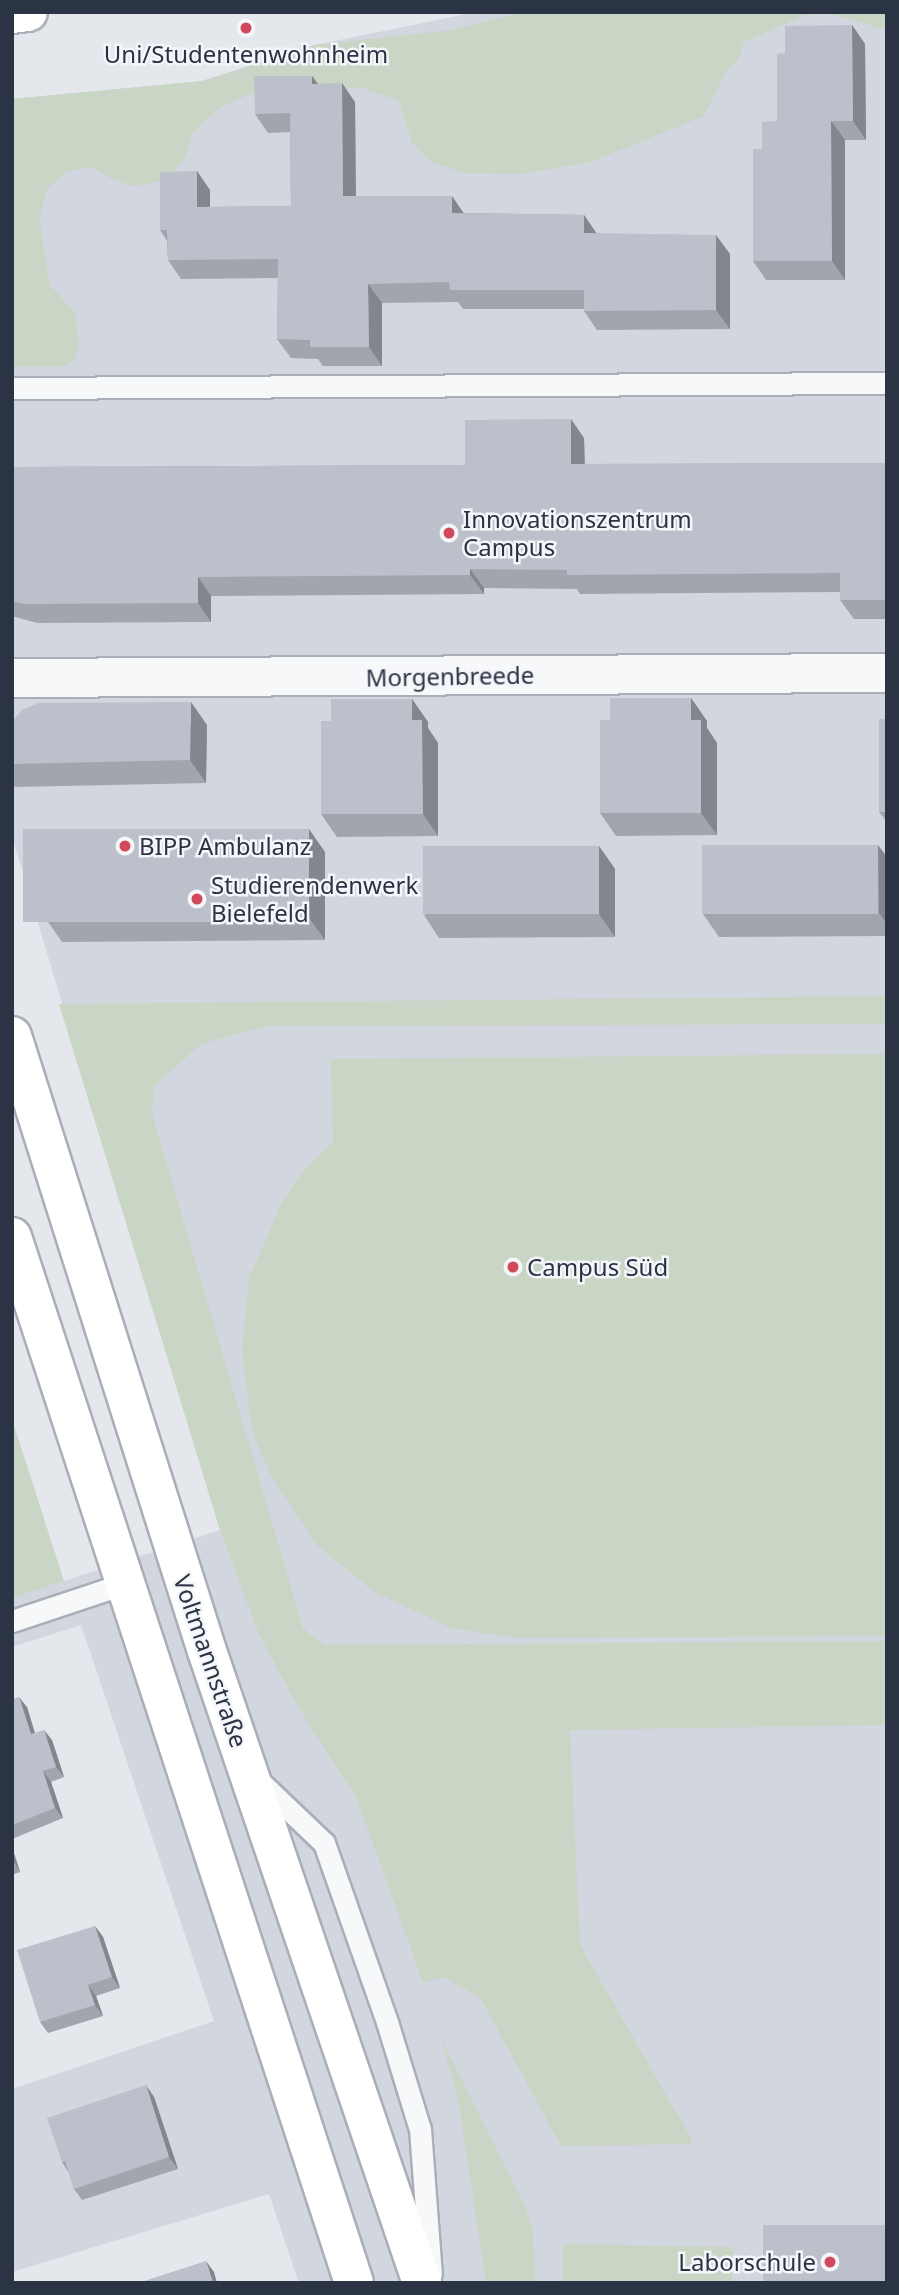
<!DOCTYPE html>
<meta charset="utf-8">
<style>
body{margin:0}
#map{position:relative;width:899px;height:2295px;overflow:hidden;background:#e4e7ec;font-family:"Noto Sans",sans-serif}
div>[style]{position:absolute}
.built>*{inset:0;background:#d2d6de}
.green>*{inset:0;background:#c9d6c5;transform-origin:0 0}
.roads{filter:drop-shadow(2px 0 #a9aeb7) drop-shadow(-2px 0 #a9aeb7) drop-shadow(0 2px #a9aeb7) drop-shadow(0 -2px #a9aeb7)}
.lane>*{height:21px;margin:-10.5px;padding:0 10.5px;transform-origin:10.5px;border-radius:10.5px;background:#f7f8fa}
.street>*{height:38px;margin:-19px;padding:0 19px;transform-origin:19px;border-radius:19px;background:#f7f8fa}
.secondary>*{height:38px;margin:-19px;padding:0 19px;transform-origin:19px;border-radius:19px;background:#fff}
.wall>*{inset:0;background:#a1a5ae}
.shaded-wall>*{inset:0;background:#83868d}
.building>*{inset:0;background:#bbc0ca;transform-origin:0 0}
.dots>*{width:19px;height:19px;translate:-50% -50%;box-sizing:border-box;border:4px solid #f4f6f9;border-radius:50%}
span{translate:-50% -50%;white-space:nowrap;text-align:center;line-height:1.15;-webkit-text-stroke:5px #f4f6f9;paint-order:stroke}
.poi-label{font-size:24px;color:#2b3445}
.left{translate:0 -50%;text-align:left}
.right{translate:-100% -50%;text-align:right}
.street-label{font-size:24px;color:#2b3445}
.frame{position:absolute;inset:0;border:14px solid #2b3445;pointer-events:none}
</style>
<div id="map">
<div class="built">
<i style="clip-path:polygon(477px 12px,887px 12px,887px 2283px,299px 2283px,269px 2194px,12px 2272px,12px 2089px,214px 2021px,81px 1625px,12px 1647px,12px 1598px,220px 1530px,12px 836px,12px 99px,202px 81px,315px 45px)"></i>
</div>
<div class="green">
<i style="clip-path:polygon(524px 12px,812px 12px,744px 42px,738px 61px,726px 71px,704px 116px,591px 162px,521px 174px,464px 173px,430px 161px,412px 143px,399px 101px,363px 88px,253px 93px,220px 107px,193px 133px,185px 157px,166px 180px,135px 186px,114px 180px,92px 167px,67px 171px,47px 189px,39px 218px,50px 285px,75px 313px,79px 344px,75px 358px,65px 367px,12px 367px,12px 99px,202px 81px,315px 45px,453px 30px)"></i>
<i style="clip-path:polygon(824px 12px,887px 12px,887px 27px,880px 28px)"></i>
<i style="clip-path:polygon(887px 996px,887px 1024px,266px 1026px,201px 1044px,154px 1086px,152px 1114px,303px 1628px,324px 1645px,887px 1641px,887px 1725px,570px 1730px,580px 1945px,692px 2140px,691px 2144px,561px 2146px,480px 1997px,442px 1977px,423px 1983px,357px 1799px,297px 1705px,258px 1632px,220px 1530px,59px 1004px)"></i>
<i style="clip-path:polygon(887px 1054px,887px 1636px,515px 1638px,451px 1628px,374px 1592px,318px 1546px,269px 1472px,252px 1431px,242px 1352px,249px 1278px,281px 1204px,303px 1171px,333px 1142px,331px 1059px)"></i>
<i style="clip-path:polygon(12px 1419px,64px 1581px,12px 1598px)"></i>
<i style="clip-path:polygon(441px 2038px,525px 2206px,533px 2230px,535px 2283px,486px 2283px,458px 2098px)"></i>
<i style="left:563px;top:2244px;width:170px;height:39px;rotate:1deg"></i>
</div>
<div class="roads">
<div class="lane">
<i style="left:12px;top:388px;width:875px;rotate:-0.33deg"></i>
<i style="left:12px;top:1621px;width:120px;rotate:-18.4deg"></i>
<i style="left:258px;top:1780px;width:91px;rotate:43.7deg"></i>
<i style="left:324px;top:1843px;width:190px;rotate:70.6deg"></i>
<i style="left:387px;top:2022px;width:112px;rotate:72.9deg"></i>
<i style="left:420px;top:2129px;width:145px;rotate:85.7deg"></i>
</div>
<div class="street">
<i style="left:12px;top:678px;width:875px;rotate:-0.33deg"></i>
</div>
<div class="secondary">
<i style="left:12px;top:14px;width:16px;rotate:-7deg"></i>
<i style="left:12px;top:1036px;width:645px;rotate:72.41deg"></i>
<i style="left:207px;top:1651px;width:668px;rotate:71.21deg"></i>
<i style="left:12px;top:1237px;width:1100px;rotate:71.89deg"></i>
</div>
</div>
<div class="wall">
<i style="clip-path:polygon(852px 25px,865px 44px,866px 140px,845px 140px,845px 280px,766px 280px,753px 261px,777px 121px,785px 53px)"></i>
<i style="clip-path:polygon(312px 76px,318px 84px,355px 102px,356px 196px,464px 213px,584px 215px,596px 233px,730px 254px,730px 329px,597px 330px,584px 311px,584px 309px,463px 309px,458px 302px,382px 303px,382px 366px,323px 366px,318px 359px,291px 358px,277px 339px,278px 278px,181px 279px,168px 260px,167px 241px,160px 230px,210px 190px,210px 207px,291px 206px,290px 132px,268px 133px,255px 114px)"></i>
<i style="clip-path:polygon(584px 438px,585px 464px,887px 463px,887px 619px,854px 619px,840px 600px,840px 592px,580px 594px,577px 589px,484px 588px,484px 594px,211px 596px,211px 622px,37px 623px,12px 616px,12px 467px,465px 465px)"></i>
<i style="clip-path:polygon(691px 698px,707px 721px,707px 728px,717px 743px,717px 835px,616px 836px,600px 813px,610px 720px)"></i>
<i style="clip-path:polygon(412px 699px,428px 722px,428px 728px,438px 743px,438px 836px,337px 837px,321px 814px,331px 721px)"></i>
<i style="clip-path:polygon(887px 719px,887px 822px,879px 812px)"></i>
<i style="clip-path:polygon(12px 722px,207px 725px,206px 783px,15px 787px,12px 783px)"></i>
<i style="clip-path:polygon(599px 846px,615px 869px,615px 937px,439px 938px,424px 915px)"></i>
<i style="clip-path:polygon(325px 852px,325px 940px,62px 942px,46px 919px)"></i>
<i style="clip-path:polygon(887px 857px,887px 936px,719px 937px,703px 914px)"></i>
<i style="clip-path:polygon(12px 1699px,27px 1707px,35px 1733px,52px 1740px,64px 1777px,51px 1782px,63px 1818px,12px 1839px)"></i>
<i style="clip-path:polygon(12px 1847px,20px 1872px,12px 1875px)"></i>
<i style="clip-path:polygon(95px 1926px,103px 1937px,120px 1988px,96px 1996px,103px 2016px,48px 2033px,40px 2022px)"></i>
<i style="clip-path:polygon(154px 2097px,178px 2169px,82px 2200px,74px 2189px,69px 2173px,62px 2162px)"></i>
</div>
<div class="shaded-wall">
<i style="clip-path:polygon(852px 25px,865px 44px,866px 140px,853px 121px)"></i>
<i style="clip-path:polygon(312px 76px,326px 95px,312px 84px)"></i>
<i style="clip-path:polygon(342px 83px,355px 102px,356px 215px,343px 196px)"></i>
<i style="clip-path:polygon(831px 121px,845px 140px,845px 280px,832px 261px)"></i>
<i style="clip-path:polygon(197px 171px,210px 190px,210px 226px,197px 207px)"></i>
<i style="clip-path:polygon(452px 196px,465px 215px,452px 213px)"></i>
<i style="clip-path:polygon(584px 215px,597px 234px,584px 233px)"></i>
<i style="clip-path:polygon(716px 235px,730px 254px,730px 329px,716px 310px)"></i>
<i style="clip-path:polygon(368px 284px,382px 303px,382px 366px,369px 347px)"></i>
<i style="clip-path:polygon(571px 419px,584px 438px,585px 483px,571px 464px)"></i>
<i style="clip-path:polygon(470px 569px,484px 588px,484px 594px,470px 575px)"></i>
<i style="clip-path:polygon(198px 577px,211px 596px,211px 622px,198px 603px)"></i>
<i style="clip-path:polygon(691px 698px,707px 721px,707px 728px,717px 743px,717px 835px,701px 813px,691px 720px)"></i>
<i style="clip-path:polygon(412px 699px,428px 722px,428px 728px,438px 743px,438px 836px,423px 814px,412px 720px)"></i>
<i style="clip-path:polygon(191px 702px,207px 725px,206px 783px,190px 760px)"></i>
<i style="clip-path:polygon(309px 829px,325px 852px,325px 940px,309px 918px)"></i>
<i style="clip-path:polygon(878px 845px,887px 857px,887px 924px,879px 913px)"></i>
<i style="clip-path:polygon(599px 846px,615px 869px,615px 937px,599px 914px)"></i>
<i style="clip-path:polygon(19px 1697px,27px 1707px,38px 1744px,31px 1734px)"></i>
<i style="clip-path:polygon(44px 1730px,52px 1740px,64px 1777px,56px 1767px)"></i>
<i style="clip-path:polygon(43px 1771px,51px 1782px,63px 1818px,55px 1808px)"></i>
<i style="clip-path:polygon(12px 1847px,20px 1872px,12px 1859px)"></i>
<i style="clip-path:polygon(95px 1926px,103px 1937px,120px 1988px,112px 1977px)"></i>
<i style="clip-path:polygon(88px 1985px,96px 1996px,103px 2016px,95px 2005px)"></i>
<i style="clip-path:polygon(146px 2085px,154px 2097px,178px 2169px,169px 2157px)"></i>
<i style="clip-path:polygon(206px 2261px,214px 2272px,217px 2283px,213px 2283px)"></i>
</div>
<div class="building">
<i style="clip-path:polygon(852px 25px,853px 121px,831px 121px,832px 261px,753px 261px,753px 149px,762px 149px,762px 122px,777px 121px,777px 54px,785px 53px,785px 26px)"></i>
<i style="clip-path:polygon(254px 76px,312px 76px,312px 84px,342px 83px,343px 196px,452px 196px,452px 213px,584px 215px,584px 233px,716px 235px,716px 310px,584px 311px,584px 290px,450px 290px,449px 282px,368px 284px,369px 347px,310px 347px,310px 340px,277px 339px,278px 259px,168px 260px,167px 230px,160px 230px,160px 172px,197px 171px,197px 207px,291px 206px,290px 113px,255px 114px)"></i>
<i style="clip-path:polygon(571px 419px,571px 464px,887px 463px,887px 600px,840px 600px,840px 573px,567px 575px,567px 570px,470px 569px,470px 575px,198px 577px,198px 603px,24px 604px,12px 601px,12px 467px,465px 465px,465px 420px)"></i>
<i style="clip-path:polygon(610px 698px,691px 698px,691px 720px,701px 720px,701px 813px,600px 813px,600px 720px,610px 720px)"></i>
<i style="clip-path:polygon(331px 699px,412px 699px,412px 720px,422px 720px,423px 814px,321px 814px,321px 721px,331px 721px)"></i>
<i style="clip-path:polygon(191px 702px,190px 760px,12px 764px,12px 722px,22px 710px,39px 703px)"></i>
<i style="left:879px;top:719px;width:8px;height:93px"></i>
<i style="left:23px;top:829px;width:286px;height:93px"></i>
<i style="left:702px;top:845px;width:176px;height:69px"></i>
<i style="left:599px;top:846px;width:68px;height:176px;rotate:90deg"></i>
<i style="clip-path:polygon(19px 1697px,31px 1734px,44px 1730px,56px 1767px,43px 1771px,55px 1808px,12px 1825px,12px 1699px)"></i>
<i style="clip-path:polygon(95px 1926px,112px 1977px,88px 1985px,95px 2005px,40px 2022px,17px 1950px)"></i>
<i style="clip-path:polygon(146px 2085px,169px 2157px,74px 2189px,65px 2161px,62px 2162px,47px 2118px)"></i>
<i style="left:763px;top:2225px;width:124px;height:58px"></i>
<i style="clip-path:polygon(206px 2261px,213px 2283px,138px 2283px)"></i>
</div>
<div class="dots">
<i style="left:246px;top:28px;background:#d1495b"></i>
<i style="left:449px;top:533px;background:#d1495b"></i>
<i style="left:125px;top:846px;background:#d1495b"></i>
<i style="left:197px;top:899px;background:#d1495b"></i>
<i style="left:513px;top:1267px;background:#d1495b"></i>
<i style="left:830px;top:2262px;background:#d1495b"></i>
</div>
<div class="poi-label">
<span style="left:246px;top:54px">Uni/Studentenwohnheim</span>
<span class="left" style="left:463px;top:533px">Innovationszentrum<br>Campus</span>
<span class="left" style="left:139px;top:846px">BIPP Ambulanz</span>
<span class="left" style="left:211px;top:899px">Studierendenwerk<br>Bielefeld</span>
<span class="left" style="left:527px;top:1267px">Campus Süd</span>
<span class="right" style="left:816px;top:2262px">Laborschule</span>
</div>
<div class="street-label">
<span style="left:450px;top:676px;rotate:-1deg">Morgenbreede</span>
<span style="left:211px;top:1661px;rotate:71deg">Voltmannstraße</span>
</div>
<div class="frame"></div>
</div>
